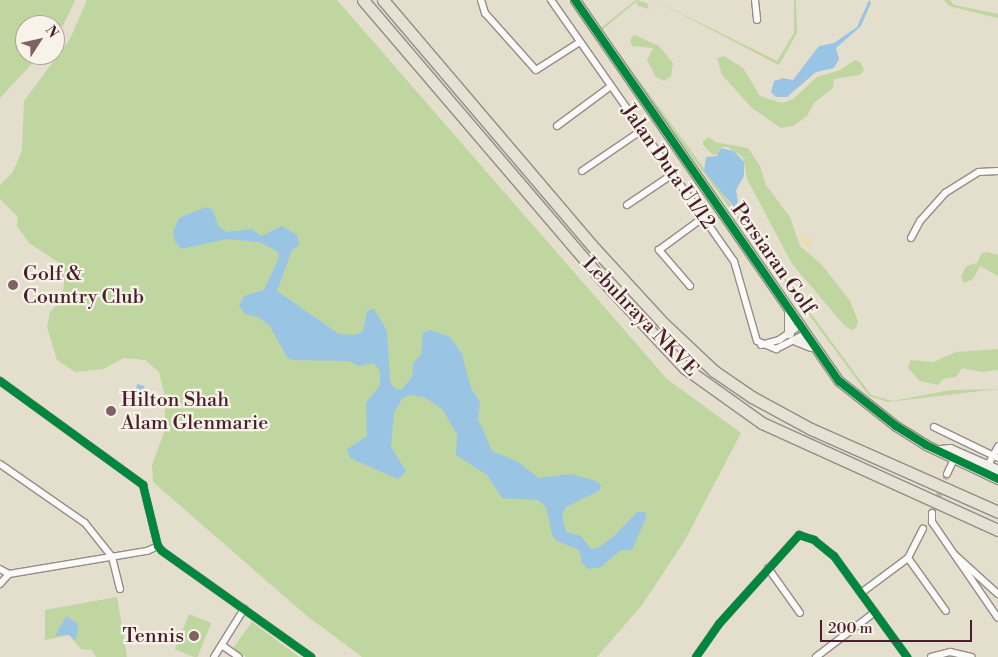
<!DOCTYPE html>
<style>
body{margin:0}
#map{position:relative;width:998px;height:657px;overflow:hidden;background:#e4decd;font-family:"Libre Bodoni",serif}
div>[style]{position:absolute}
.green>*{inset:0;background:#bfd6a1;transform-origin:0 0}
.sand>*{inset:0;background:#eadcb3}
.water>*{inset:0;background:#9ac4e4}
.street-tunnel>*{height:6px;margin-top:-3px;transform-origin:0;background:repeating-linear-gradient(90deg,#c5b8ad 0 6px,transparent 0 9px)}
.roads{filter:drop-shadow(1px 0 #968c86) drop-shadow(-1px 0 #968c86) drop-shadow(0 1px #968c86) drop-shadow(0 -1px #968c86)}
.street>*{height:6px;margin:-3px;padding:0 3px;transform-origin:3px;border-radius:3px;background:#fbfaf8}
.secondary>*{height:9px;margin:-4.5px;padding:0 4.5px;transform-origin:4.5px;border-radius:4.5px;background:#f2f0e8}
.highway>*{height:11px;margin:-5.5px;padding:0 5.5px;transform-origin:5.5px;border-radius:5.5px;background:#e5e1d3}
.cycleway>*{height:8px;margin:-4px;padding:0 4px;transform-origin:4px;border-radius:4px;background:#00873e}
.dots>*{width:14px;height:14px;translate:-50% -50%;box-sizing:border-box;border:2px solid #f7f3e8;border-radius:50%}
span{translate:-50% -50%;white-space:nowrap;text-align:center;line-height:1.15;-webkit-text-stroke:4.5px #f7f3e8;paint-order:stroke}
.street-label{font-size:20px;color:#4a1f2b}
.poi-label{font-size:20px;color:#4a1f2b}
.left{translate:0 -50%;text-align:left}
.right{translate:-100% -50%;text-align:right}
.north{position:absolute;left:15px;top:15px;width:50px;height:50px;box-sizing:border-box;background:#f7f3e8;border:1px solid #b29e9c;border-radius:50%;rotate:55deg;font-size:14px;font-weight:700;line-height:20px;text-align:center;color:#4a1f2b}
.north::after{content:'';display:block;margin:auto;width:18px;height:22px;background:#806264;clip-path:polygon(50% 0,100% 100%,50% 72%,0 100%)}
.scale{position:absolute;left:820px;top:620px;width:152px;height:22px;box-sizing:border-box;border:2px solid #4a1f2b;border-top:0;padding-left:6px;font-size:15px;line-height:18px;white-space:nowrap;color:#4a1f2b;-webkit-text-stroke:4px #f7f3e8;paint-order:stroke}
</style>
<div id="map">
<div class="green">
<i style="clip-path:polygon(0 0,75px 0,64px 24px,55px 36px,55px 25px,25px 25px,25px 55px,40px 55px,0 98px)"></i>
<i style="clip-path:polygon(87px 0,337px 0,667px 379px,741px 433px,685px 540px,642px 605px,597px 657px,362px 657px,307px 616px,153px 482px,152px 465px,165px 430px,165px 397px,159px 372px,145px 360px,124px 358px,103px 369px,75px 372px,57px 360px,47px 327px,50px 312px,61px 301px,64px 284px,58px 262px,29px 243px,17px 226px,18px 217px,0 199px,0 185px,13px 172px,22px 150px,24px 101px,70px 39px)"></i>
<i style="clip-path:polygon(636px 0,647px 3px,649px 9px,638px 6px,637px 1px,602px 30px,871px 395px,892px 401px,951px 390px,998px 389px,888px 402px,869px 396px,598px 30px)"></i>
<i style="clip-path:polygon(654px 0,777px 61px,794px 33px,794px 0,796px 0,797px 33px,779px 65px)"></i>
<i style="clip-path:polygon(944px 0,950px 0,954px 5px,998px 14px,998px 18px,949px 6px)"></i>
<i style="clip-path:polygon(634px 35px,659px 46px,673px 63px,671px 76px,664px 81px,656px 77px,647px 60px,653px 48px,632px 46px,630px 40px)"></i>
<i style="clip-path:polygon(724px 56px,743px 68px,760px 96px,782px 103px,793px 99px,817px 77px,840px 70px,855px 60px,861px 63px,864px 70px,860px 75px,834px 79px,833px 88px,814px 103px,807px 116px,793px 126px,781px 128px,752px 108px,722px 75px,717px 58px)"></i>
<i style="clip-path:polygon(709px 137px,715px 142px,748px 148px,760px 166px,766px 185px,790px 217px,800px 246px,822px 265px,850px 301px,858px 321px,856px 328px,851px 330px,844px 325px,792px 264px,747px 179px,743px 157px,728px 147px,721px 147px,718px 154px,713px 155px,703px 145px,703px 141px)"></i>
<i style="clip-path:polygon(987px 252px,998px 255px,998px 276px,980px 266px,973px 279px,964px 283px,961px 277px,966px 266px,977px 263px,982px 253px)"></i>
<i style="clip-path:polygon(998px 349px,998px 370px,982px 372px,962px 368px,956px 377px,943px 379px,938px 385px,920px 381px,908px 368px,911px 360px,933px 362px,956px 352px)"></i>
<i style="clip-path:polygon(117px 597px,127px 657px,96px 657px,92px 650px,81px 649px,69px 635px,45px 640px,45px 610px)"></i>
<i style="left:189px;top:614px;width:24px;height:38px;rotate:22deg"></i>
<i style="clip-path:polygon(252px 622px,299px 657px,246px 657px,233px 648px)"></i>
</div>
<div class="sand">
<i style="clip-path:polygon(801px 233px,811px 239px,810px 249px,801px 240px)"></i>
</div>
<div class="water">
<i style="clip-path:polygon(869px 0,871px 3px,861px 26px,836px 48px,839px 59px,834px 68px,816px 72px,787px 97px,776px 97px,771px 92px,774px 81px,783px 78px,793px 80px,819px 46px,834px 43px,857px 27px)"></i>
<i style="clip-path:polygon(721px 148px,734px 151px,744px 162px,744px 176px,736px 190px,738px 202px,734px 207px,704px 171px,706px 157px,717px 156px)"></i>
<i style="clip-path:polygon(206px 207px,212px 209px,219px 227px,227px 232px,251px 229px,261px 236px,282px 226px,297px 235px,299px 245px,292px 250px,277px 291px,339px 334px,355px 335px,363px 331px,367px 311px,374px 309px,387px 331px,390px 381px,394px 388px,401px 390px,412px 377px,413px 364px,421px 354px,423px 333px,430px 330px,450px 337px,462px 354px,471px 388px,480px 402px,478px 419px,492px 451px,518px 462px,539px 478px,571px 474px,596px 481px,601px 485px,599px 491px,566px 507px,562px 515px,566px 532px,581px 536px,591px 549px,598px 548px,613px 537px,637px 512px,645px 512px,646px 518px,632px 550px,621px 550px,601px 567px,588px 569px,582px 563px,579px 550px,557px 541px,552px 535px,546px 507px,538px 500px,502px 498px,487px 475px,456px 455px,457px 434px,442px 409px,424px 397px,409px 395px,402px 399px,394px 413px,391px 447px,406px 471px,398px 479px,350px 458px,347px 449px,367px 436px,366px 403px,380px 385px,380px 371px,374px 363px,358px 366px,349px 361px,293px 360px,287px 357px,269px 325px,258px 317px,245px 314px,239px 306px,244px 296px,264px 290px,279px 258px,278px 252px,260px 242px,227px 239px,181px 249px,174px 240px,173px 232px,179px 218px)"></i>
<i style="clip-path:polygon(137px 384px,144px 386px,145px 394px,137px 402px,134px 399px)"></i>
<i style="clip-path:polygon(66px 616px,78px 624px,76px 641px,69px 635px,55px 636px)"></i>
</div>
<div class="street-tunnel">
<i style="left:932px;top:513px;width:42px;rotate:-69deg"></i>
</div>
<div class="roads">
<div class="street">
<i style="left:481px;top:0;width:14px;rotate:73deg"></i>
<i style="left:485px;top:13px;width:76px;rotate:48.2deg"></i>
<i style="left:536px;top:70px;width:52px;rotate:-32.5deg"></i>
<i style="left:551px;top:0;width:319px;rotate:55deg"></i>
<i style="left:734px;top:261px;width:83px;rotate:74deg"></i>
<i style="left:757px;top:341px;width:21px;rotate:23deg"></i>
<i style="left:776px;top:349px;width:33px;rotate:-27deg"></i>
<i style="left:755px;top:0;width:20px;rotate:84deg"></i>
<i style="left:557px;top:126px;width:67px;rotate:-36.5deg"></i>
<i style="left:582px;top:171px;width:73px;rotate:-34.3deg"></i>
<i style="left:627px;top:205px;width:55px;rotate:-34deg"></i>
<i style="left:911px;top:238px;width:19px;rotate:-62deg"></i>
<i style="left:920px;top:221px;width:38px;rotate:-48deg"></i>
<i style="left:945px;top:193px;width:40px;rotate:-32deg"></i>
<i style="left:979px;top:172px;width:19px;rotate:-3deg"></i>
<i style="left:690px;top:286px;width:48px;rotate:-130.7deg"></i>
<i style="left:659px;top:250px;width:56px;rotate:-36.3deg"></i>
<i style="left:761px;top:345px;width:19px;rotate:-16deg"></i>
<i style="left:779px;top:340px;width:24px;rotate:-35deg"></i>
<i style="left:0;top:381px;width:177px;rotate:36deg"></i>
<i style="left:143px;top:485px;width:63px;rotate:76.2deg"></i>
<i style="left:158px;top:546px;width:6px;rotate:51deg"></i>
<i style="left:162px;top:551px;width:183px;rotate:35.4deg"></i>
<i style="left:934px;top:427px;width:71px;rotate:25.8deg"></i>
<i style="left:0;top:464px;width:103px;rotate:34.8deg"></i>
<i style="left:85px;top:523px;width:43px;rotate:51.5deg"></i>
<i style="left:112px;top:557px;width:33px;rotate:76deg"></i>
<i style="left:986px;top:469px;width:26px;rotate:-62deg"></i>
<i style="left:947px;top:474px;width:21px;rotate:-65deg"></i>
<i style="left:932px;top:513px;width:9px;rotate:90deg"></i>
<i style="left:932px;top:522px;width:116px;rotate:55.5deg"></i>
<i style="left:955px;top:555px;width:58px;rotate:42.2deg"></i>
<i style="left:908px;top:558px;width:65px;rotate:54.4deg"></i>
<i style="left:768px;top:568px;width:55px;rotate:54.6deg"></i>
<i style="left:0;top:569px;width:10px;rotate:29deg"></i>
<i style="left:0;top:584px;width:13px;rotate:-48deg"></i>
<i style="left:9px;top:574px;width:140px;rotate:-9.5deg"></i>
<i style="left:147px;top:551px;width:12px;rotate:-24deg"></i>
<i style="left:861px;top:593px;width:59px;rotate:-36.7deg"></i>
<i style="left:908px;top:558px;width:33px;rotate:-63deg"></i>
<i style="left:223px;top:646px;width:19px;rotate:35deg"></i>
<i style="left:214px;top:657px;width:57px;rotate:-58deg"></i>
<i style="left:696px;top:657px;width:40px;rotate:-55.1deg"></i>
<i style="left:719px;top:624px;width:120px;rotate:-48deg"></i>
<i style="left:799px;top:535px;width:16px;rotate:18deg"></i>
<i style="left:814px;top:540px;width:26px;rotate:39deg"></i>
<i style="left:834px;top:556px;width:125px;rotate:54.1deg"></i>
<i style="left:816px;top:657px;width:74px;rotate:-37.3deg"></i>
<i style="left:931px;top:657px;width:20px;rotate:-15deg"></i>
<i style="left:950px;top:652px;width:22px;rotate:13deg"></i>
</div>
<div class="secondary">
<i style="left:575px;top:0;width:464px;rotate:55.3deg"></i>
<i style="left:839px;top:381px;width:73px;rotate:38.3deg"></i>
<i style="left:896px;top:426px;width:36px;rotate:32deg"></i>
<i style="left:926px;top:445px;width:80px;rotate:25.3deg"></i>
<i style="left:789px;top:333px;width:20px;rotate:-90deg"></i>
<i style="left:796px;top:340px;width:16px;rotate:22deg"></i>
<i style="left:940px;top:450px;width:10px;rotate:-6deg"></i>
<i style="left:950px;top:449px;width:52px;rotate:23.6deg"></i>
</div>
<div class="highway">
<i style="left:363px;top:0;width:359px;rotate:49.5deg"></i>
<i style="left:596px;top:273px;width:130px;rotate:46.9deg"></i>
<i style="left:685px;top:368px;width:95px;rotate:35.5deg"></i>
<i style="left:762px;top:423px;width:259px;rotate:24.4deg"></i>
<i style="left:383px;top:0;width:327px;rotate:49.6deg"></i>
<i style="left:595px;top:249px;width:100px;rotate:47.4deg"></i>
<i style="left:663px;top:323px;width:70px;rotate:43.3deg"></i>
<i style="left:714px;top:371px;width:46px;rotate:34.4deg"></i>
<i style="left:752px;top:397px;width:67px;rotate:28.5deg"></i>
<i style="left:811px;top:429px;width:205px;rotate:23.9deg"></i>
</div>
</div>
<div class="cycleway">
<i style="left:575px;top:0;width:464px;rotate:55.3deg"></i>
<i style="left:839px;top:381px;width:73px;rotate:38.3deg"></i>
<i style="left:896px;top:426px;width:36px;rotate:32deg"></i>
<i style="left:926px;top:445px;width:80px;rotate:25.3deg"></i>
<i style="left:0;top:381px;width:177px;rotate:36deg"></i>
<i style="left:143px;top:485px;width:63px;rotate:76.2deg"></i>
<i style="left:158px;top:546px;width:6px;rotate:51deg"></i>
<i style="left:162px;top:551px;width:183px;rotate:35.4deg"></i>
<i style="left:696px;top:657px;width:40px;rotate:-55.1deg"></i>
<i style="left:719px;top:624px;width:120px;rotate:-48deg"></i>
<i style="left:799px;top:535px;width:16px;rotate:18deg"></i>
<i style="left:814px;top:540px;width:26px;rotate:39deg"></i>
<i style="left:834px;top:556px;width:125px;rotate:54.1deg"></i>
</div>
<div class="dots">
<i style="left:13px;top:285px;background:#806264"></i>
<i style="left:111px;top:411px;background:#806264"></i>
<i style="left:194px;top:636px;background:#806264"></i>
</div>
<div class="street-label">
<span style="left:668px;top:167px;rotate:55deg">Jalan Duta U1/12</span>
<span style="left:773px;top:259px;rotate:55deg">Persiaran Golf</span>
<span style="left:640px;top:317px;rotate:46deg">Lebuhraya NKVE</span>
</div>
<div class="poi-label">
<span class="left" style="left:23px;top:286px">Golf &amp;<br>Country Club</span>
<span class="left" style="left:121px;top:412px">Hilton Shah<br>Alam Glenmarie</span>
<span class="right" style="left:184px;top:636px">Tennis</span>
</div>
<div class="north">N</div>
<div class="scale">200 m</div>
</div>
